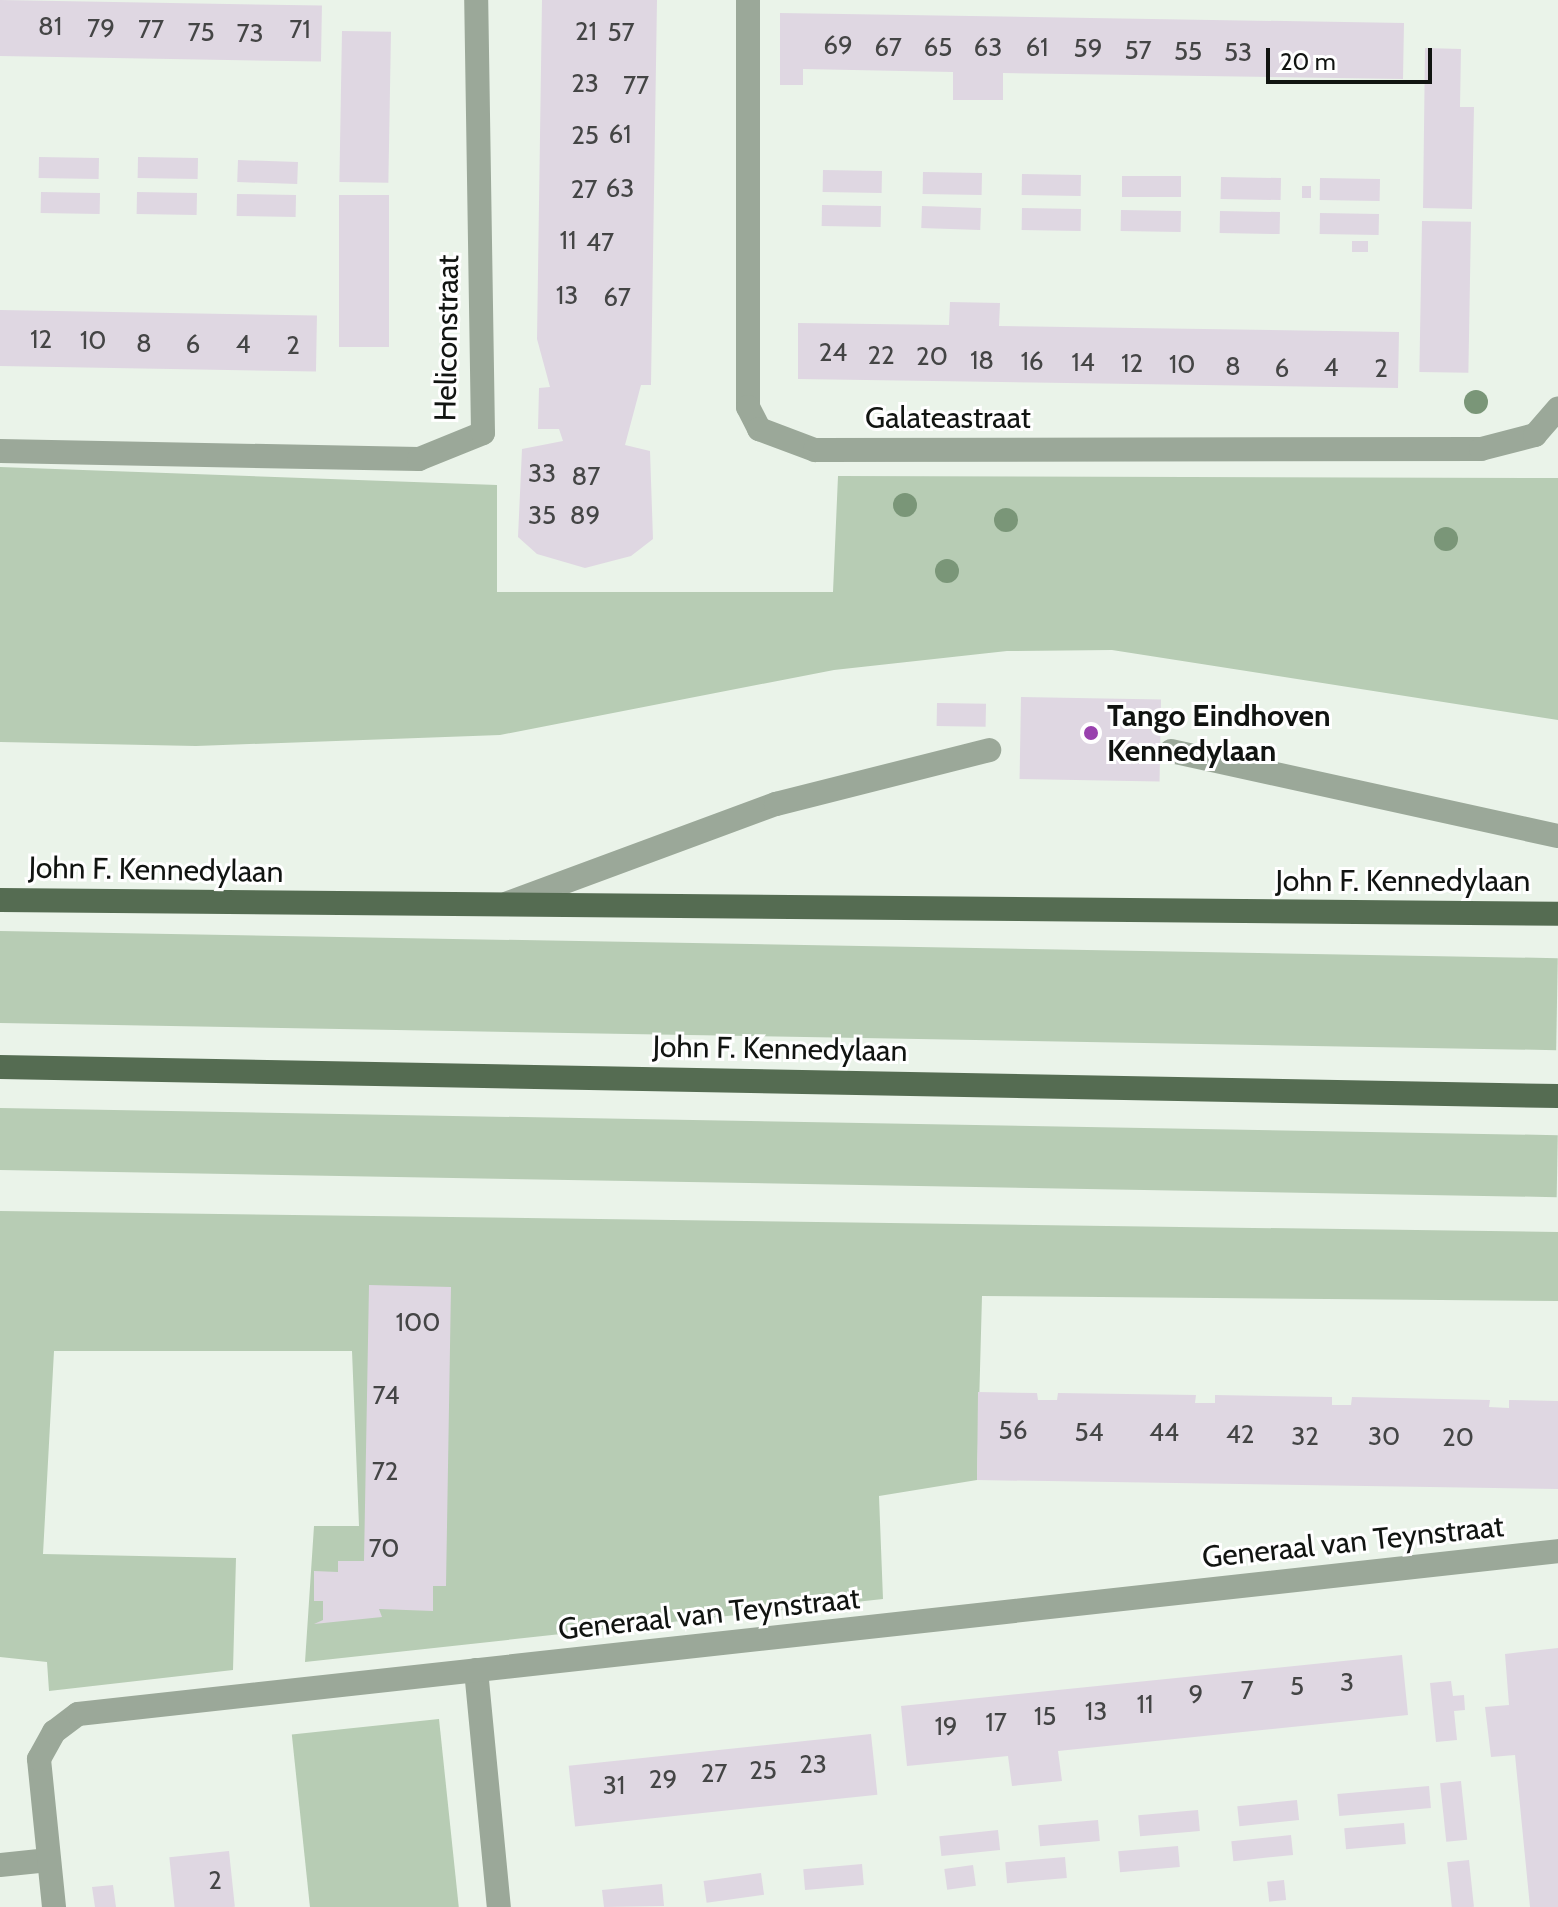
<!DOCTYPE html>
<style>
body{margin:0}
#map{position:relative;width:1558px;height:1907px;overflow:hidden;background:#eaf3e9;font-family:Cabin,sans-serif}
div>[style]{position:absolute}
.green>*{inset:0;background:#b7ccb4;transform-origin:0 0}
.building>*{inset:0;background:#dfd7e2;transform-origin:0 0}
.service>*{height:24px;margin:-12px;padding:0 12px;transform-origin:12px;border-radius:12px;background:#9ba899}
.minor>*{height:24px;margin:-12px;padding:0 12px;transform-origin:12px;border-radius:12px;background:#9ba899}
.primary>*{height:24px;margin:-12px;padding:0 12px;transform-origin:12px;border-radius:12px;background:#556c52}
.trees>*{width:24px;height:24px;margin:-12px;border-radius:50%;background:#7a9678}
.dots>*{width:22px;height:22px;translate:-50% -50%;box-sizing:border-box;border:4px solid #fff;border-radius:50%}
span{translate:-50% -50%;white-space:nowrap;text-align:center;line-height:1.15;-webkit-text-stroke:6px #fff;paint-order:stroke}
.number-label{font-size:26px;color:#444545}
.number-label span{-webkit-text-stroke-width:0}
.street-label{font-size:30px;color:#111411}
.poi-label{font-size:30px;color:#111411;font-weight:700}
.left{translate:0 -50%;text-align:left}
.scale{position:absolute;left:1266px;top:48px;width:166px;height:36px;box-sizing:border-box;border:4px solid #111411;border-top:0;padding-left:10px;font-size:24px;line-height:28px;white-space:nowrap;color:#111411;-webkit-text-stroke:6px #fff;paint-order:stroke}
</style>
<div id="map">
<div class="green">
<i style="clip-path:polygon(0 467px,497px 485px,497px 592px,833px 592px,838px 476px,1558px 478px,1558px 720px,1112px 650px,1007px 651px,834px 670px,500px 735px,196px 746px,0 742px)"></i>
<i style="left:0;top:931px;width:1558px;height:92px;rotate:1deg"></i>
<i style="left:0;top:1108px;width:1558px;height:62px;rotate:1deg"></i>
<i style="clip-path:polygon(0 1211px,1558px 1232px,1558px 1301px,982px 1296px,977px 1480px,879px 1496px,883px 1599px,305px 1662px,314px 1526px,359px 1526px,352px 1351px,54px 1351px,43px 1554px,236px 1558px,233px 1670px,49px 1691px,47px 1662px,0 1657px)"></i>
<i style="left:439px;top:1719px;width:189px;height:148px;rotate:84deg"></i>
</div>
<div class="building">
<i style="left:0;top:0;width:322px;height:56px;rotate:1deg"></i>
<i style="clip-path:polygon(542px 0,657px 0,651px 385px,641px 385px,625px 445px,650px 451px,653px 539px,631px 556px,585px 568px,537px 554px,518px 537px,522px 449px,563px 441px,559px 429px,538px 429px,539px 388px,550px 387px,537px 339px)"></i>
<i style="clip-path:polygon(780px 13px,1404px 23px,1403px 79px,1003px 73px,1003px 100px,953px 100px,953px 72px,803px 69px,803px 85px,780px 85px)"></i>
<i style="left:342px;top:31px;width:49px;height:151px;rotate:1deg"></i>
<i style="clip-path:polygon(1425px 48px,1461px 49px,1460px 107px,1474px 107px,1472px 209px,1423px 208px)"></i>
<i style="left:39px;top:157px;width:60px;height:21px;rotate:1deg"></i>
<i style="left:138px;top:157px;width:60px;height:21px;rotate:1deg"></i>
<i style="left:238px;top:160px;width:60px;height:22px;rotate:2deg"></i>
<i style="left:823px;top:170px;width:59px;height:22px;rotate:1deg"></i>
<i style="left:923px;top:172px;width:59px;height:22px;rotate:1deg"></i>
<i style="left:1022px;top:174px;width:59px;height:21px;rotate:1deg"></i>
<i style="left:1122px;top:176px;width:59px;height:21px"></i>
<i style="left:1221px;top:177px;width:60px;height:22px;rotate:1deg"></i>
<i style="left:1320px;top:178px;width:60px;height:22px;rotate:1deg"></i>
<i style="left:1302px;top:186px;width:9px;height:12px"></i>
<i style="left:41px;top:192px;width:59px;height:21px;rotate:1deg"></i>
<i style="left:137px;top:192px;width:60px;height:22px;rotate:1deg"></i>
<i style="left:237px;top:194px;width:59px;height:22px;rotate:1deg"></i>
<i style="left:339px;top:195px;width:50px;height:152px"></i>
<i style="left:822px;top:205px;width:59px;height:21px;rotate:1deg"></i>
<i style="left:922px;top:206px;width:59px;height:22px;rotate:2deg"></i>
<i style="left:1022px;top:208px;width:59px;height:22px;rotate:1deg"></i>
<i style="left:1121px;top:210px;width:60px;height:21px;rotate:1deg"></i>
<i style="left:1220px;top:211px;width:60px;height:22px;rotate:1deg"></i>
<i style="left:1320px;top:213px;width:59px;height:21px;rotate:1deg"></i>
<i style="left:1422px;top:221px;width:49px;height:151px;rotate:1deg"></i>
<i style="left:1352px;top:241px;width:16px;height:11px"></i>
<i style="clip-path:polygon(950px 302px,1000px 303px,999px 326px,1399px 332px,1398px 388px,798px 379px,798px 323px,949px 325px)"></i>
<i style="left:0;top:310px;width:317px;height:56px;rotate:1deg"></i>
<i style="left:1021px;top:697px;width:140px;height:82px;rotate:1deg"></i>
<i style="left:937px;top:703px;width:49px;height:23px;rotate:1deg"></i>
<i style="clip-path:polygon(369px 1285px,451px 1287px,446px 1586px,433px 1586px,433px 1611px,379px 1609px,382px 1617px,314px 1624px,323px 1620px,323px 1601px,314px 1601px,314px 1571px,338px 1572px,338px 1561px,364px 1561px)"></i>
<i style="clip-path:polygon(978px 1392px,1037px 1393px,1038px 1400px,1057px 1400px,1058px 1393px,1196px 1395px,1195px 1403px,1215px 1403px,1215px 1395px,1332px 1397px,1332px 1405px,1351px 1405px,1352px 1397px,1490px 1400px,1489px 1407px,1509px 1408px,1509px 1400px,1558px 1401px,1558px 1489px,977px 1480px)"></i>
<i style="clip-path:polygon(1558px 1648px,1558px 1907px,1530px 1907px,1515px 1755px,1491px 1757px,1485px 1707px,1509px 1705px,1505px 1654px)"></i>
<i style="clip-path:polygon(1402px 1655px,1408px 1715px,1058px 1751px,1062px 1781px,1012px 1786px,1008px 1756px,907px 1766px,901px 1706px)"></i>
<i style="clip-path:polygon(1451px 1681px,1453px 1696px,1464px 1695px,1465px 1710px,1454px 1711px,1457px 1740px,1436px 1742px,1430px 1683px)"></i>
<i style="left:871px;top:1734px;width:61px;height:304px;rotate:84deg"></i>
<i style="left:1461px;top:1781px;width:59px;height:21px;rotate:84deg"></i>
<i style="left:1429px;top:1786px;width:22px;height:92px;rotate:85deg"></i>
<i style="left:1297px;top:1800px;width:20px;height:60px;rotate:84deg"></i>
<i style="left:1198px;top:1810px;width:21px;height:60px;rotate:85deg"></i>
<i style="left:1098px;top:1820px;width:21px;height:60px;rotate:85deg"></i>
<i style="left:1404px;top:1823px;width:21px;height:60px;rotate:85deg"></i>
<i style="left:998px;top:1830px;width:20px;height:59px;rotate:84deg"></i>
<i style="left:1291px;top:1835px;width:20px;height:60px;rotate:84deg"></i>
<i style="left:1178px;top:1846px;width:21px;height:60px;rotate:85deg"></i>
<i style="left:229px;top:1851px;width:56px;height:60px;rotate:84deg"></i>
<i style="left:1065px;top:1857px;width:21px;height:60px;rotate:85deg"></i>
<i style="left:1469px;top:1860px;width:47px;height:22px;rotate:84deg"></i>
<i style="left:862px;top:1864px;width:21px;height:59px;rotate:85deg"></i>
<i style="left:973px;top:1865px;width:21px;height:29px;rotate:82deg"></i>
<i style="left:761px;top:1873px;width:22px;height:58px;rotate:82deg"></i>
<i style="left:1284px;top:1880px;width:20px;height:17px;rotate:84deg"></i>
<i style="clip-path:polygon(662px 1884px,664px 1906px,604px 1907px,602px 1890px)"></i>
<i style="clip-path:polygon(113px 1885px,116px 1907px,95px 1907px,92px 1887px)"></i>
</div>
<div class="service">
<i style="left:1171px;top:751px;width:396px;rotate:12.4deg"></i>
<i style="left:508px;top:903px;width:286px;rotate:-20.3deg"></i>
<i style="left:776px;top:804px;width:220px;rotate:-14.2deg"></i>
</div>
<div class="minor">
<i style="left:748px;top:0;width:407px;rotate:90deg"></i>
<i style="left:748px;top:407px;width:25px;rotate:63deg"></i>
<i style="left:759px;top:429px;width:60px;rotate:20.6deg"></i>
<i style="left:815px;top:450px;width:666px;rotate:-0.09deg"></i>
<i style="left:1481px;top:449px;width:56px;rotate:-14.5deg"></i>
<i style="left:1535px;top:435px;width:35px;rotate:-49deg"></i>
<i style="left:0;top:451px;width:419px;rotate:1.1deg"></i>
<i style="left:419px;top:459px;width:69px;rotate:-22.1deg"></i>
<i style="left:483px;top:433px;width:433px;rotate:-90.9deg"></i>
<i style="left:476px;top:1670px;width:238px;rotate:84.5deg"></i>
<i style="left:0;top:1865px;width:49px;rotate:-5.8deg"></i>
<i style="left:54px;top:1907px;width:149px;rotate:-95.8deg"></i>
<i style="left:39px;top:1759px;width:31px;rotate:-61deg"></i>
<i style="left:54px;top:1732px;width:30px;rotate:-37deg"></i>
<i style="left:78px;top:1714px;width:1489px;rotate:-6.28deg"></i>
</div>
<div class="primary">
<i style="left:0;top:900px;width:1558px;rotate:0.51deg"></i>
<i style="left:0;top:1067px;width:1558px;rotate:1.07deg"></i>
</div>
<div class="trees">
<i style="left:1476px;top:402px"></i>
<i style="left:905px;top:505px"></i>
<i style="left:1006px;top:520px"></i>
<i style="left:1446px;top:539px"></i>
<i style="left:947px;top:571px"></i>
</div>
<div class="dots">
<i style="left:1091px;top:733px;background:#9941ae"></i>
</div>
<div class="number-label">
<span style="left:50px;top:27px">81</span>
<span style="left:101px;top:29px">79</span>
<span style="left:151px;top:30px">77</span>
<span style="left:300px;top:30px">71</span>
<span style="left:586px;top:32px">21</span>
<span style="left:201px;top:33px">75</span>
<span style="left:621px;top:33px">57</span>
<span style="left:250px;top:34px">73</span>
<span style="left:838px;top:46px">69</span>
<span style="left:888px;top:48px">67</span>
<span style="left:938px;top:48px">65</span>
<span style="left:988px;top:48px">63</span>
<span style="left:1037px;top:48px">61</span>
<span style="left:1088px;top:49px">59</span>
<span style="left:1138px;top:51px">57</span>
<span style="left:1188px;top:52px">55</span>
<span style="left:1238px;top:53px">53</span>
<span style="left:585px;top:84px">23</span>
<span style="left:636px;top:86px">77</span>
<span style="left:620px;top:135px">61</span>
<span style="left:585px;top:136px">25</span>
<span style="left:620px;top:189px">63</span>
<span style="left:584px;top:190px">27</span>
<span style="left:568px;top:241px">11</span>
<span style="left:600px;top:243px">47</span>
<span style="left:567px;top:296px">13</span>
<span style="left:617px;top:298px">67</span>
<span style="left:41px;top:340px">12</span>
<span style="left:93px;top:341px">10</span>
<span style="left:144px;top:344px">8</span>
<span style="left:193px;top:345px">6</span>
<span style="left:243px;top:345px">4</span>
<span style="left:293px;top:346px">2</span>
<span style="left:833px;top:353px">24</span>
<span style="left:881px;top:356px">22</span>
<span style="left:932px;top:357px">20</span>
<span style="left:982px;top:361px">18</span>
<span style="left:1032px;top:362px">16</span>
<span style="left:1083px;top:363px">14</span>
<span style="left:1132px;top:364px">12</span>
<span style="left:1182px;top:365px">10</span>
<span style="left:1233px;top:367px">8</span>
<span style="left:1331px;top:368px">4</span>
<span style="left:1282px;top:369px">6</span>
<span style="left:1381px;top:369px">2</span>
<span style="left:542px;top:474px">33</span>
<span style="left:586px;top:477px">87</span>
<span style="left:542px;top:516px">35</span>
<span style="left:585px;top:516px">89</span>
<span style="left:418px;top:1323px">100</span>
<span style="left:386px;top:1396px">74</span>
<span style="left:1013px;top:1431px">56</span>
<span style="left:1089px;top:1433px">54</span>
<span style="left:1164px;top:1433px">44</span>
<span style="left:1240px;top:1435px">42</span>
<span style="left:1305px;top:1437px">32</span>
<span style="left:1384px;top:1437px">30</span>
<span style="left:1458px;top:1438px">20</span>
<span style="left:385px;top:1472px">72</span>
<span style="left:384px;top:1549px">70</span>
<span style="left:1347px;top:1683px">3</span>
<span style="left:1297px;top:1687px">5</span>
<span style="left:1247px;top:1691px">7</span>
<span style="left:1196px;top:1695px">9</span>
<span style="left:1145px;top:1705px">11</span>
<span style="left:1096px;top:1712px">13</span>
<span style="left:1045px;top:1717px">15</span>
<span style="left:996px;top:1723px">17</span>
<span style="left:946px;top:1727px">19</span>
<span style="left:813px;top:1765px">23</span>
<span style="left:763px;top:1771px">25</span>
<span style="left:714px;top:1774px">27</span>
<span style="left:663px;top:1780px">29</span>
<span style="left:614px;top:1786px">31</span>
<span style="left:215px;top:1881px">2</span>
</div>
<div class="street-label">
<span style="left:447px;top:338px;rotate:-89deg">Heliconstraat</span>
<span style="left:948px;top:418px">Galateastraat</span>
<span style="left:156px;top:870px;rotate:1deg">John F. Kennedylaan</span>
<span style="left:1403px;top:881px">John F. Kennedylaan</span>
<span style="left:780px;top:1049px;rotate:1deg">John F. Kennedylaan</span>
<span style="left:1353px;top:1542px;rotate:-6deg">Generaal van Teynstraat</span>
<span style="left:709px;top:1614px;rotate:-6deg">Generaal van Teynstraat</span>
</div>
<div class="poi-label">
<span class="left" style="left:1107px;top:733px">Tango Eindhoven<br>Kennedylaan</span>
</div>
<div class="scale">20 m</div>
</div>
